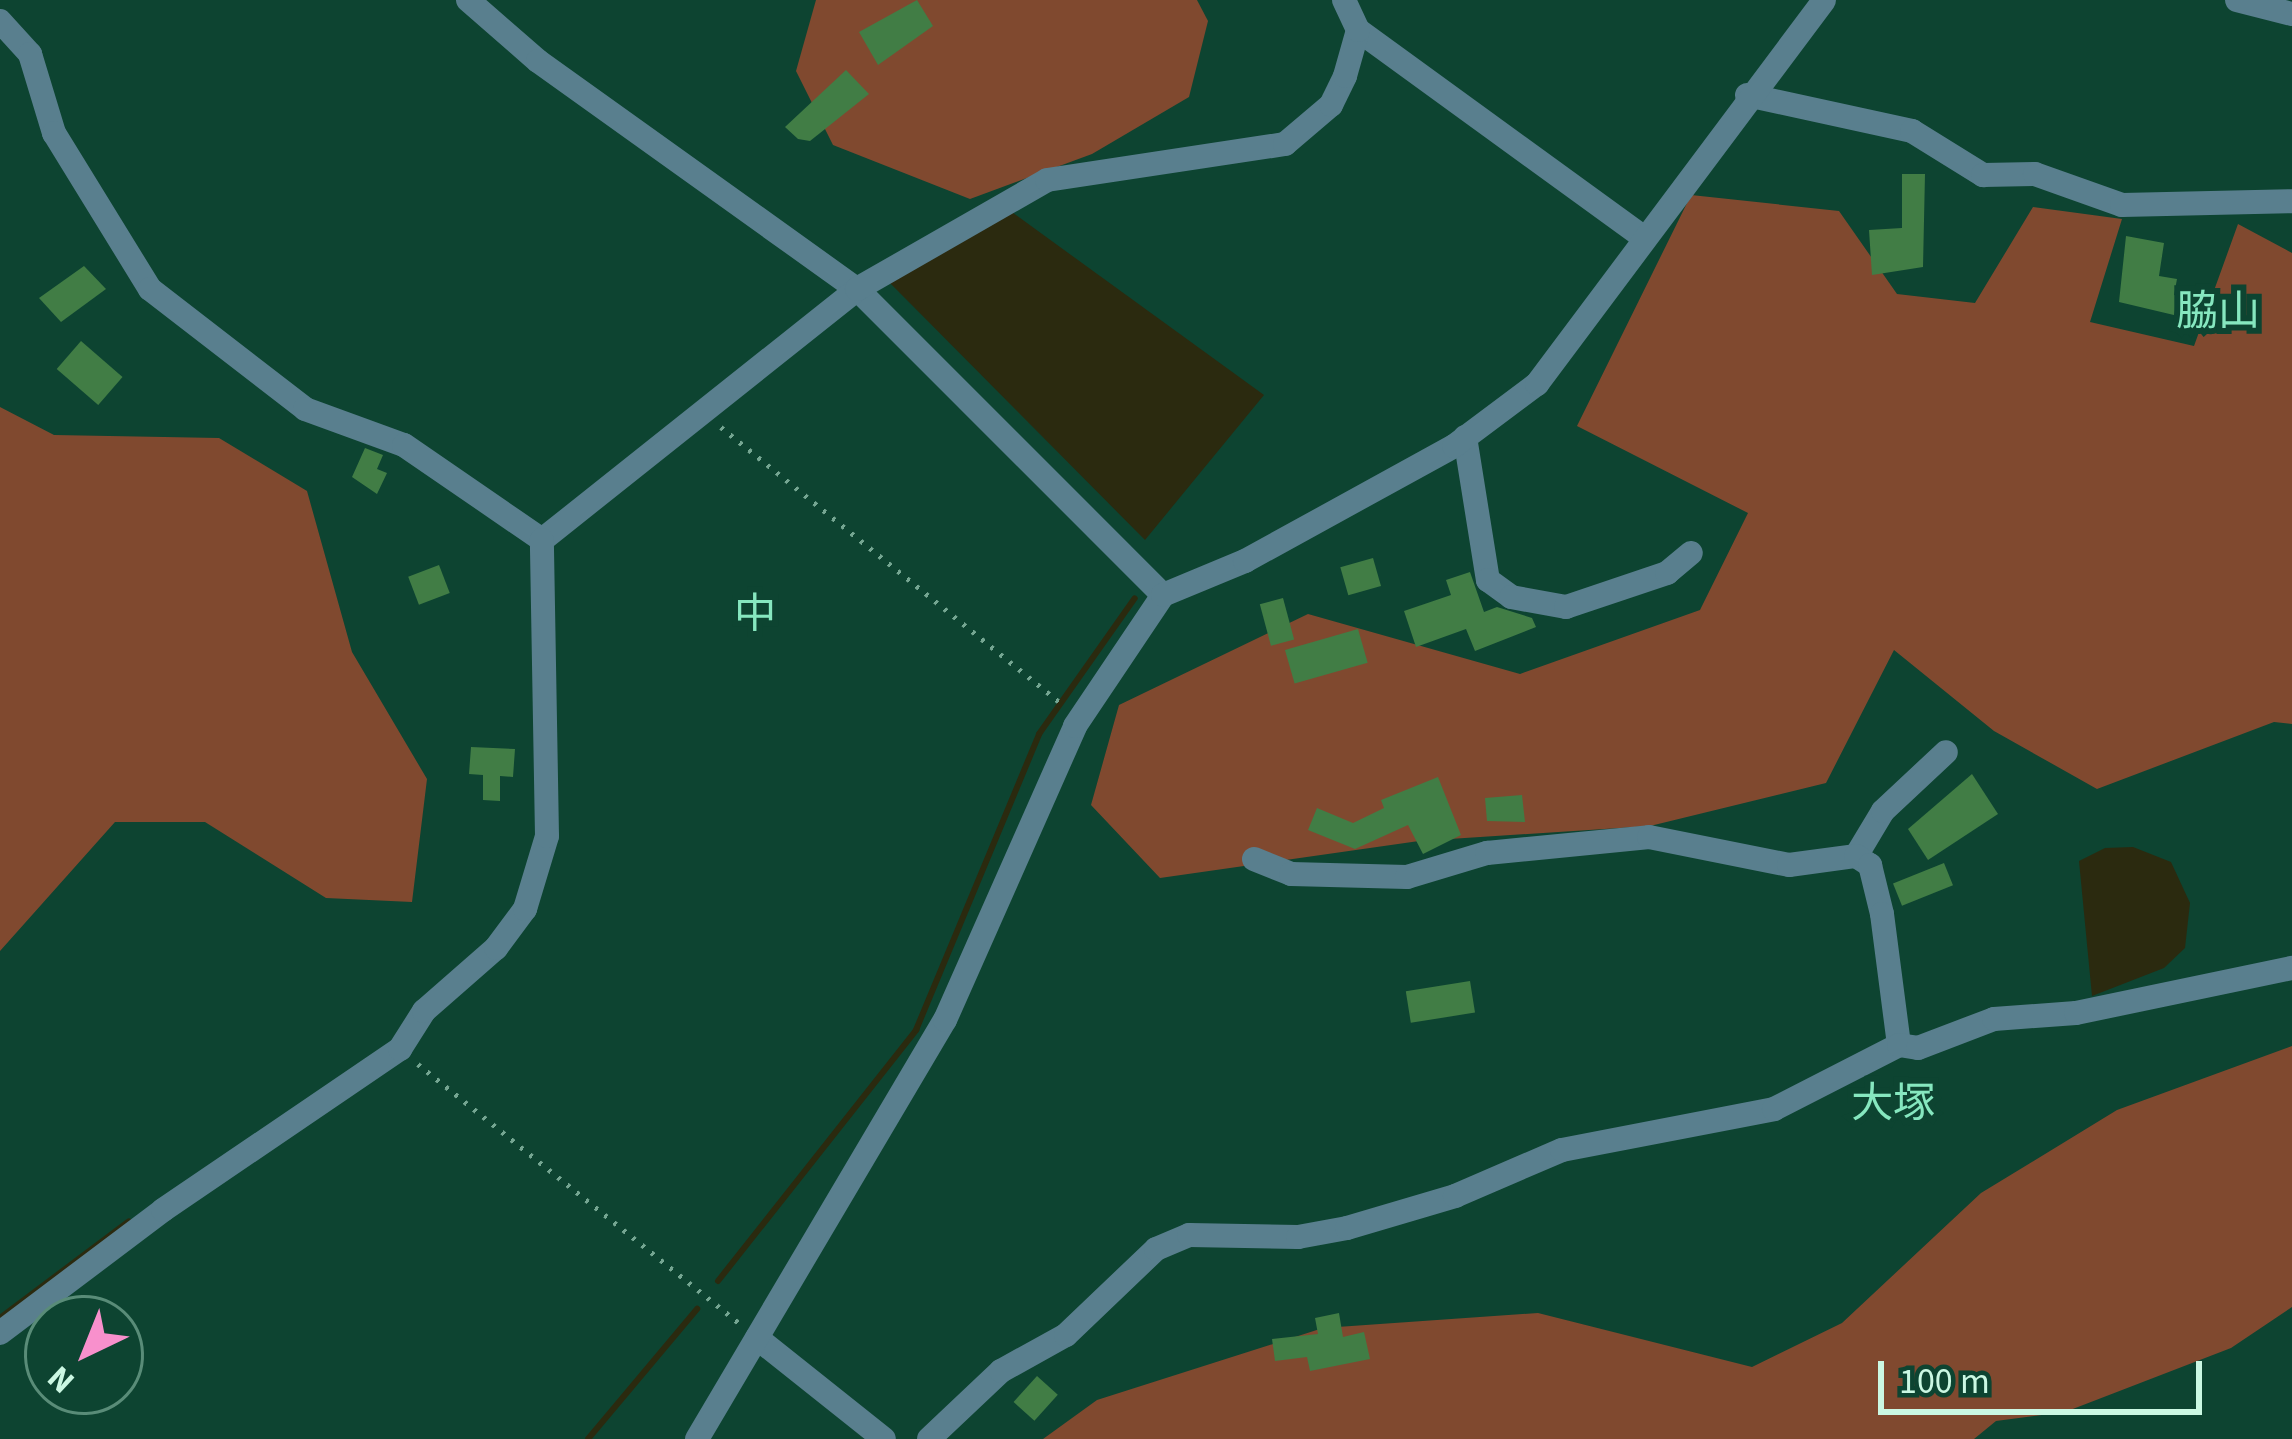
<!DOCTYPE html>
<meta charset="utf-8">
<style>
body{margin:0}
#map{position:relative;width:2292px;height:1439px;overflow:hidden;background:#0d4431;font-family:"Source Sans 3","Noto Sans JP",sans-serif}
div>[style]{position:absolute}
.green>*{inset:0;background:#80492f}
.water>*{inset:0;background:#2b2a0f}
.stream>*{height:6px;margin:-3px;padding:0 3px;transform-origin:3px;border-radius:3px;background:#2b2a0f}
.building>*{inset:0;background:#417d45;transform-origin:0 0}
.path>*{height:4.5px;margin-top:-2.25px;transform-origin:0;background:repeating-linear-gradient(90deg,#75a692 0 3px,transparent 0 12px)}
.minor>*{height:24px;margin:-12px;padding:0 12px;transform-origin:12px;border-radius:12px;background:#597f8e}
span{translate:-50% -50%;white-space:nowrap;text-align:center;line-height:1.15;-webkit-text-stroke:12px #0d4431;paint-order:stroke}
.neighbourhood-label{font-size:42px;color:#86e7bf}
.north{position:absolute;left:24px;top:1295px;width:120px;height:120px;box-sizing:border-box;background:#0d4431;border:3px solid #598c78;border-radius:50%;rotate:223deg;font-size:33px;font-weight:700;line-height:48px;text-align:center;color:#cbf8e3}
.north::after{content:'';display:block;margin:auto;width:42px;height:54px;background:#f890cc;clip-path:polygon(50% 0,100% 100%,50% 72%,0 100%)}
.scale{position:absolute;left:1878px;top:1361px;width:324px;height:54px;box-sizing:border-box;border:6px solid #cbf8e3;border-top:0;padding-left:15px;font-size:36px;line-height:42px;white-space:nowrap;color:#cbf8e3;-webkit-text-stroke:9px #0d4431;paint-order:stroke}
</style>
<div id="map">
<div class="green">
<i style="clip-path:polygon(816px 0,1197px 0,1208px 21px,1189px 97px,1092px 154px,970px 199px,833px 145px,796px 71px)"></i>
<i style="clip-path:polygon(1691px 195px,1839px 211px,1897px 294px,1975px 303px,2033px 207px,2122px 219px,2090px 322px,2194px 346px,2238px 224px,2292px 253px,2292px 724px,2274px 722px,2097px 789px,1994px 731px,1894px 650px,1826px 783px,1650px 826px,1419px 841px,1160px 878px,1091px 805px,1119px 705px,1308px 614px,1520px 674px,1700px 610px,1748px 513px,1577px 426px)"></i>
<i style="clip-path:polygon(0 407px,54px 435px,219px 438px,307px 491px,352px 652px,427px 779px,412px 902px,326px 898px,205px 822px,115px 822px,0 951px)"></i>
<i style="clip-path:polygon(2292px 1046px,2292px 1307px,2231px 1348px,2065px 1412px,1996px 1421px,1974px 1439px,1043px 1439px,1097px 1400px,1323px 1328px,1538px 1313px,1752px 1367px,1842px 1323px,1981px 1193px,2117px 1110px)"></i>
</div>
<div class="water">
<i style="clip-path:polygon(1009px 210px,1264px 395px,1145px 540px,887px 280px)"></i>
<i style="clip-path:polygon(2133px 847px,2171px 862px,2190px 903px,2185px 948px,2164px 968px,2092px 996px,2079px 861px,2105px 848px)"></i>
</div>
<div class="stream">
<i style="left:718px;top:1281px;width:320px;rotate:-51.7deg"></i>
<i style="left:916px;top:1030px;width:321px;rotate:-67.4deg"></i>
<i style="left:1039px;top:734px;width:166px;rotate:-54.8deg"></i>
<i style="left:0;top:1318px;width:161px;rotate:-36.9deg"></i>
<i style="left:588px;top:1439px;width:170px;rotate:-50deg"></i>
</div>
<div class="building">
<i style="clip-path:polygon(917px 0,933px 26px,878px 65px,859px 32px)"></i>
<i style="clip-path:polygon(846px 70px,869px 94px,810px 141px,798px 139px,785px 127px)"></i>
<i style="clip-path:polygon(1902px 174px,1925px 174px,1923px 267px,1872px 275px,1869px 230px,1902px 228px)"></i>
<i style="clip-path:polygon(2126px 236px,2164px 243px,2159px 276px,2177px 279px,2174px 295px,2198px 299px,2195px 320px,2119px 302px)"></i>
<i style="clip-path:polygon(84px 266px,106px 289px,61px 322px,39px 298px)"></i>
<i style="left:81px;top:341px;width:55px;height:37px;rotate:41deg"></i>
<i style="clip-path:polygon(365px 448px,383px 455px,377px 469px,387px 473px,377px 494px,352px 477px)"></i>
<i style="left:1373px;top:558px;width:29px;height:34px;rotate:74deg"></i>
<i style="left:439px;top:565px;width:30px;height:33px;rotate:69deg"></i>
<i style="clip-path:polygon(1470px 572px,1484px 612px,1497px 607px,1532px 618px,1536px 627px,1475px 651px,1466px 629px,1416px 647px,1404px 611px,1451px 595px,1446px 580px)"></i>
<i style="left:1283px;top:598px;width:43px;height:24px;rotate:75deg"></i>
<i style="left:1358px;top:629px;width:35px;height:76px;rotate:74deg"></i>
<i style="clip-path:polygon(471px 747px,515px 749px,513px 777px,500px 776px,500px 801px,483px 800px,483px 775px,469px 774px)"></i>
<i style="clip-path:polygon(1972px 774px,1998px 814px,1928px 860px,1908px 829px)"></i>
<i style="clip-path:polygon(1438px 777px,1461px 835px,1423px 854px,1408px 825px,1355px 849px,1308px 830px,1317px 808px,1353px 823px,1384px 808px,1381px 800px)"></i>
<i style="clip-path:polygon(1522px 795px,1525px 822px,1487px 821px,1485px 798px)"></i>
<i style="left:1944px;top:863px;width:24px;height:55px;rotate:68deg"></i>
<i style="left:1470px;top:981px;width:32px;height:65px;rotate:81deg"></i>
<i style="clip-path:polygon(1339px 1313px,1343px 1337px,1364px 1332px,1370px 1359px,1310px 1371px,1307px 1357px,1275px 1361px,1272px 1339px,1318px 1334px,1315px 1318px)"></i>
<i style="left:1037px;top:1376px;width:28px;height:35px;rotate:42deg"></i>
</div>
<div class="path">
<i style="left:721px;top:427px;width:438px;rotate:39.1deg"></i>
<i style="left:418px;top:1064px;width:415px;rotate:38.9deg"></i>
</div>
<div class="minor">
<i style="left:468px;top:0;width:93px;rotate:41.1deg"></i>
<i style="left:538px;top:61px;width:392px;rotate:35.6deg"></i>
<i style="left:857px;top:289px;width:433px;rotate:45deg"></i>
<i style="left:2237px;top:0;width:57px;rotate:14.3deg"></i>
<i style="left:0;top:21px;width:45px;rotate:47.7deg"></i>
<i style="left:30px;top:54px;width:83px;rotate:73.1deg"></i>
<i style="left:54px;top:133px;width:183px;rotate:58.4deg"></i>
<i style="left:150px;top:289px;width:196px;rotate:37.7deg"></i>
<i style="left:305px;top:409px;width:105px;rotate:20deg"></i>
<i style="left:404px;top:445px;width:168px;rotate:34.5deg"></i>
<i style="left:1358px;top:30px;width:351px;rotate:36deg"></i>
<i style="left:1747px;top:95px;width:169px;rotate:12.3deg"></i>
<i style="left:1912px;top:131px;width:84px;rotate:31.8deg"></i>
<i style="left:1983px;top:175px;width:52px;rotate:-1.1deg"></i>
<i style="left:2035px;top:174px;width:92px;rotate:19.6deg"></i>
<i style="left:2122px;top:205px;width:170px;rotate:-1.3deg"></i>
<i style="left:1465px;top:437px;width:145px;rotate:80.9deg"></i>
<i style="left:1488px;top:580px;width:29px;rotate:36deg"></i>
<i style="left:1511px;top:597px;width:56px;rotate:10.3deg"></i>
<i style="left:1566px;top:607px;width:107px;rotate:-18.6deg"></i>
<i style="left:1667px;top:573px;width:31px;rotate:-40deg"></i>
<i style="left:542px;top:540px;width:403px;rotate:-38.5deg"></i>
<i style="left:857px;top:289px;width:219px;rotate:-29.8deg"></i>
<i style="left:1047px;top:180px;width:241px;rotate:-8.6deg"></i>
<i style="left:1285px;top:144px;width:60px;rotate:-40.3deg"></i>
<i style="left:1331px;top:105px;width:32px;rotate:-64deg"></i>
<i style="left:1345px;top:76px;width:48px;rotate:-74.2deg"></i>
<i style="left:1358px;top:30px;width:33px;rotate:-115deg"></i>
<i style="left:1856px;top:856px;width:52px;rotate:-59deg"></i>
<i style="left:1883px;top:811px;width:86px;rotate:-43.1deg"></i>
<i style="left:1254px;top:859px;width:40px;rotate:22deg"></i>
<i style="left:1291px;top:874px;width:116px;rotate:1.5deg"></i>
<i style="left:1407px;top:877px;width:84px;rotate:-16.7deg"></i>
<i style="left:1487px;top:853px;width:163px;rotate:-5.6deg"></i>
<i style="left:1649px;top:837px;width:143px;rotate:11.3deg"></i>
<i style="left:1789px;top:865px;width:68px;rotate:-7.7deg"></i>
<i style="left:1856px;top:856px;width:17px;rotate:33deg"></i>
<i style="left:1870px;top:865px;width:50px;rotate:76.2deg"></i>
<i style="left:1882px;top:914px;width:132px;rotate:82.6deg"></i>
<i style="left:0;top:1333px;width:204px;rotate:-37deg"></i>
<i style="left:163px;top:1210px;width:287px;rotate:-34.2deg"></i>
<i style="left:400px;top:1049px;width:45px;rotate:-57.7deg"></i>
<i style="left:424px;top:1011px;width:96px;rotate:-41.2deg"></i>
<i style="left:496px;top:948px;width:49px;rotate:-53.4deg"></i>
<i style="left:525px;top:909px;width:76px;rotate:-73.2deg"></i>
<i style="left:547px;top:836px;width:296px;rotate:-91deg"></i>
<i style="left:757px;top:1338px;width:162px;rotate:38.5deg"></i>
<i style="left:697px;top:1439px;width:487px;rotate:-59.4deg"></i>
<i style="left:945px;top:1020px;width:321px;rotate:-66.1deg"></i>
<i style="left:1075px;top:726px;width:158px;rotate:-56.1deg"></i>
<i style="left:1163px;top:595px;width:89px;rotate:-22.5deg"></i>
<i style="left:1245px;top:561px;width:239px;rotate:-28.8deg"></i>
<i style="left:1454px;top:446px;width:104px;rotate:-36.8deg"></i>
<i style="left:1537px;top:384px;width:479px;rotate:-53.2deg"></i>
<i style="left:929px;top:1439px;width:99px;rotate:-43.4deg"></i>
<i style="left:1001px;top:1371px;width:74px;rotate:-29deg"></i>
<i style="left:1066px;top:1335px;width:124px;rotate:-43.7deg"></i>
<i style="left:1156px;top:1249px;width:36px;rotate:-23deg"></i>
<i style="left:1189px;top:1235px;width:109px;rotate:1.1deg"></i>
<i style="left:1298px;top:1237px;width:50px;rotate:-10.4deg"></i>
<i style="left:1347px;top:1228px;width:113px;rotate:-16.5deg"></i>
<i style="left:1455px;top:1196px;width:116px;rotate:-23.3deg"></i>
<i style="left:1562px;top:1150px;width:216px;rotate:-10.9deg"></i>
<i style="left:1774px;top:1109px;width:140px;rotate:-27.1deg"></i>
<i style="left:1899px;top:1045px;width:19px;rotate:9deg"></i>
<i style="left:1918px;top:1048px;width:81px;rotate:-20.9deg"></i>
<i style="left:1994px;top:1019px;width:82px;rotate:-4.2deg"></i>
<i style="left:2076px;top:1013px;width:221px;rotate:-11.8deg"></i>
</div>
<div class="neighbourhood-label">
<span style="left:2218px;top:312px">脇山</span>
<span style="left:755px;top:615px">中</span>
<span style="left:1893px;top:1104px">大塚</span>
</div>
<div class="north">N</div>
<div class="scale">100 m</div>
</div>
